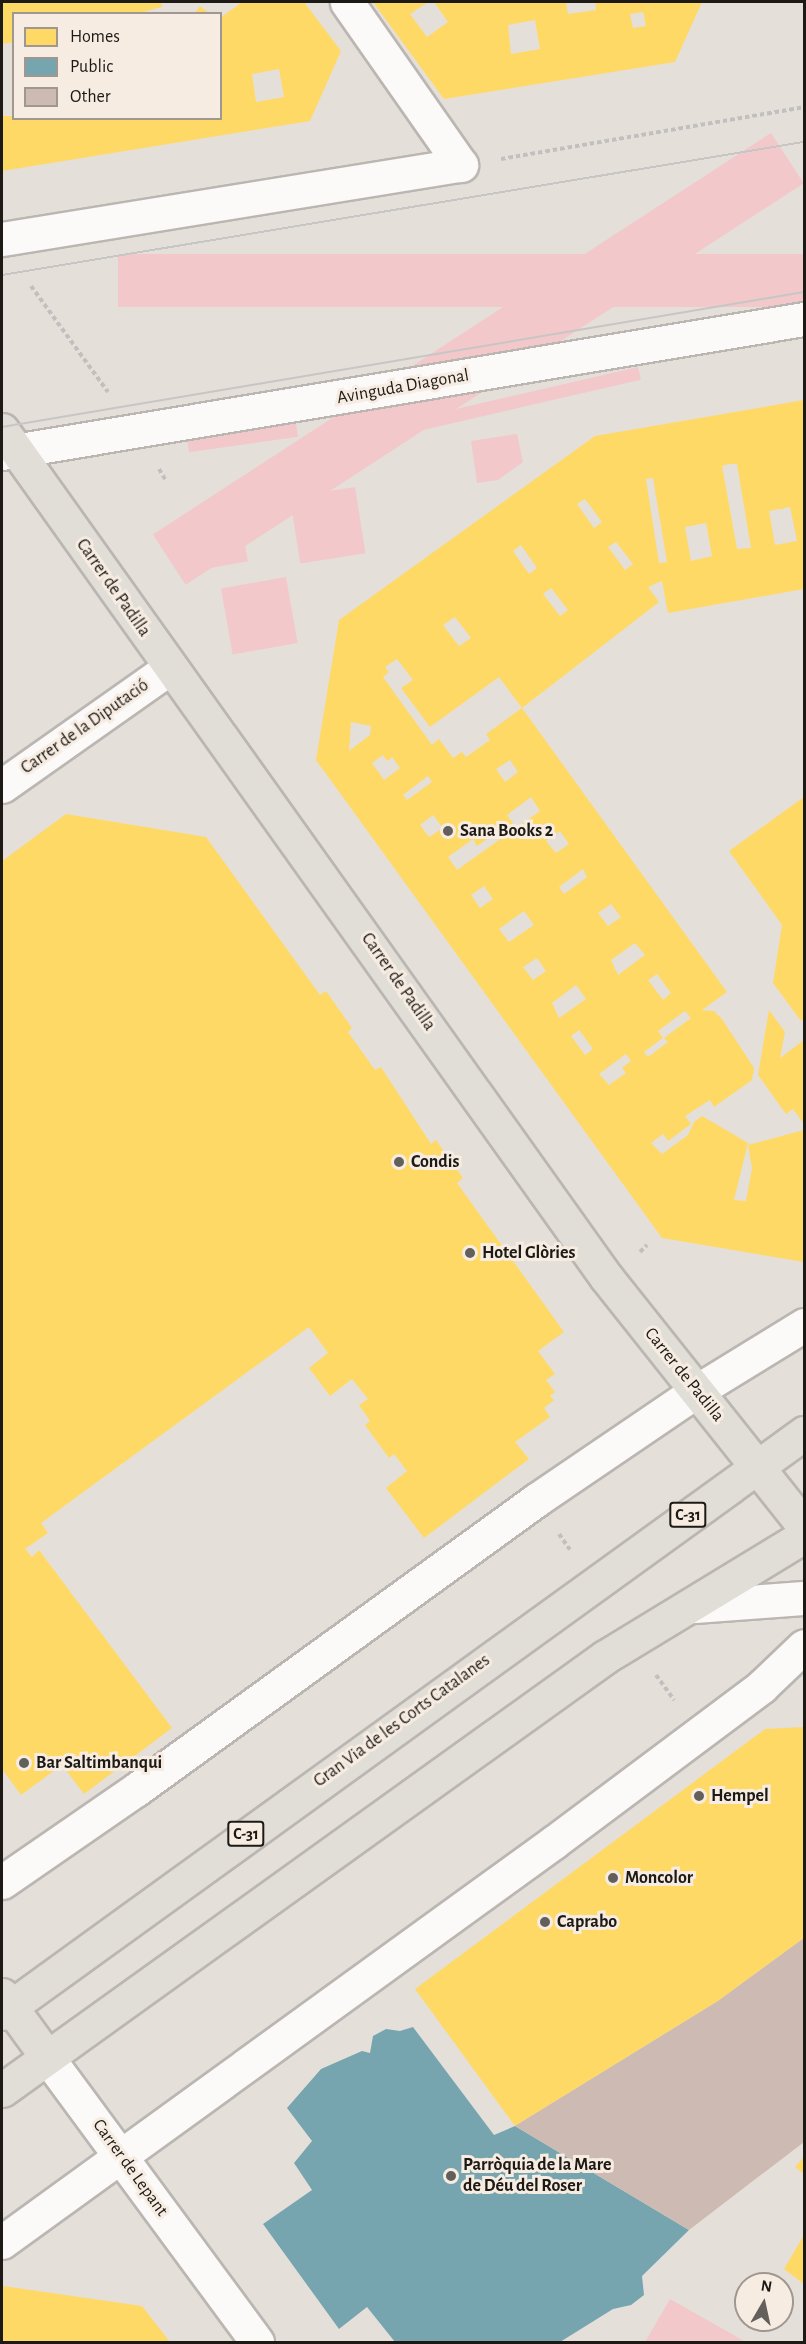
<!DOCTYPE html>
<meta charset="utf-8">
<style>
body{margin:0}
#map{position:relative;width:806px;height:2344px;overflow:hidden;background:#e5dfda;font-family:"Alegreya Sans",sans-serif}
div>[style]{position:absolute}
.green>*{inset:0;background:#f2c8cb;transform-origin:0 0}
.homes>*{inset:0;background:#ffd966}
.public>*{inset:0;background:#76a5af}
.building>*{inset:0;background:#cdbab2}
.path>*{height:4px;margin-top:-2px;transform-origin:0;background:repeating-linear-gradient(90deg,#c2c0be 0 4.5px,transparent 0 7.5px)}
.roads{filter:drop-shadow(2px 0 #bbb6b1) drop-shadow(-2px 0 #bbb6b1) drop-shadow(0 2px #bbb6b1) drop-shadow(0 -2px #bbb6b1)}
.minor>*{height:33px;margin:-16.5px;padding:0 16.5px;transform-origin:16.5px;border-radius:16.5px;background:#fbfaf9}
.major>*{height:33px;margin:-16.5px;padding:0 16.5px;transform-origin:16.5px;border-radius:16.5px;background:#e1ded7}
.tram>*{height:1.5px;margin:-0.75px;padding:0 0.75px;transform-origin:0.75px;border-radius:0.75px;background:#c7c6c5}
.dots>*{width:16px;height:16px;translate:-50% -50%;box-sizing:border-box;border:3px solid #f7ece2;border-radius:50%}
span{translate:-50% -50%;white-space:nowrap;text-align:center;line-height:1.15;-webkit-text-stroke:6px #f7ece2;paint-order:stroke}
.shield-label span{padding:2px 4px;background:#f7ece2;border:2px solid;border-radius:4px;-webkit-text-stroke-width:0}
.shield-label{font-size:16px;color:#1d1a16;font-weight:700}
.street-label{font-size:18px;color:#1d1a16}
.poi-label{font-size:18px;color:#1d1a16;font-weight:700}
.left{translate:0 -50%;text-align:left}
.frame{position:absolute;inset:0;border:3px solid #1d1a16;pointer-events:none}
.legend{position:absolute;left:12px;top:12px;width:210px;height:108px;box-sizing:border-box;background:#f7ece2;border:2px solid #a09890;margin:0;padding:8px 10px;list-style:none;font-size:18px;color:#1d1a16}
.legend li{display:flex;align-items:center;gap:12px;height:30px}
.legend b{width:30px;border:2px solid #a09890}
.north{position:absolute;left:734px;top:2272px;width:60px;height:60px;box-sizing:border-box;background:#f7ece2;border:2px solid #a09890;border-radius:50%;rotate:9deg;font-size:16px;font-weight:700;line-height:24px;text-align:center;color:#1d1a16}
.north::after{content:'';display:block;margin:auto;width:21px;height:27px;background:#635f5b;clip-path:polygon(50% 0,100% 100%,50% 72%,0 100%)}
</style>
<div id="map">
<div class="green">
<i style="left:771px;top:133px;width:60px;height:737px;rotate:57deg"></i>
<i style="left:804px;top:254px;width:53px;height:686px;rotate:90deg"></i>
<i style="left:638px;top:367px;width:13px;height:237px;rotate:77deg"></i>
<i style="left:296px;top:423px;width:14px;height:110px;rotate:82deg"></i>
<i style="clip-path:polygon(517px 434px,523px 462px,498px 480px,477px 483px,471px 441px)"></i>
<i style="left:355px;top:487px;width:67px;height:66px;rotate:81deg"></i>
<i style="left:240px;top:517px;width:45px;height:64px;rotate:80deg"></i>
<i style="left:286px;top:577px;width:67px;height:66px;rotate:80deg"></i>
<i style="clip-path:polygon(670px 2299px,746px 2342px,645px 2342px)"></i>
</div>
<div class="homes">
<i style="clip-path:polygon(2px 2px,161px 2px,162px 7px,135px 14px,14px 14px,14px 42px,2px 44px)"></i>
<i style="clip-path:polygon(evenodd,242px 2px,304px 2px,341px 51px,310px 121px,2px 171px,2px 116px,220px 118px,220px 18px,242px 2px,279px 69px,284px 97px,256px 102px,252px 74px,279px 69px)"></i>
<i style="clip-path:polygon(evenodd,373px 2px,428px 2px,410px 14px,427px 37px,448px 22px,434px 2px,566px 2px,568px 14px,596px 10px,595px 2px,702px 2px,675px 62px,444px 99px,373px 2px,643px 12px,646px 26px,633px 28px,630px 14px,643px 12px,373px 2px,535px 20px,540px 49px,511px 54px,508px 25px,535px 20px)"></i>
<i style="clip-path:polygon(200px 6px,210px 14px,194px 14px)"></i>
<i style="clip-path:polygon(evenodd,804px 400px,804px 589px,668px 613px,662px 581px,648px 587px,659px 602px,522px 708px,727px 992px,702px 1010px,714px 1011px,722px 1019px,754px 1068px,752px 1080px,714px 1107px,710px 1100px,685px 1116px,691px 1124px,668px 1141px,663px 1134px,651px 1143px,662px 1154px,688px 1135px,694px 1122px,702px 1116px,748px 1143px,734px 1200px,746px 1201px,752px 1168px,748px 1145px,804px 1130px,804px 1262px,662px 1238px,316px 760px,339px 620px,595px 436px,804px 400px,729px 464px,737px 464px,751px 548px,737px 549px,722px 466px,729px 464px,804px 400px,653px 478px,667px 562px,659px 563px,646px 479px,653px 478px,804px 400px,585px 499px,602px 522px,594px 528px,577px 504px,585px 499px,804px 400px,790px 507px,797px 541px,775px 545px,769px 511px,790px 507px,804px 400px,706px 523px,712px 556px,691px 561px,685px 527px,706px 523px,804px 400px,616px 542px,633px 564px,625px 570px,608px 547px,616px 542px,804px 400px,521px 545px,537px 568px,529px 574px,513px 551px,521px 545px,804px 400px,551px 588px,568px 610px,560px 616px,543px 594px,551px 588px,804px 400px,455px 617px,471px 638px,459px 646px,443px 625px,455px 617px,804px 400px,397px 659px,413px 680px,401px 688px,430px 727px,499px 677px,522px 708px,486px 734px,490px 740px,466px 757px,462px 752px,453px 758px,439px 739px,432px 745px,383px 677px,389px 672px,385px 667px,397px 659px,804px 400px,351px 722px,371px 726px,370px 735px,349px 751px,351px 722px,804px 400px,383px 755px,387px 761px,392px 757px,400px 768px,384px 780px,372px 763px,383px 755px,804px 400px,510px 760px,518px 772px,505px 782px,496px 769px,510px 760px,804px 400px,428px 776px,432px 782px,407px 800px,403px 795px,428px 776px,804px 400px,531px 797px,540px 811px,516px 828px,507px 815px,531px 797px,804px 400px,433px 815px,443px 828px,429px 837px,420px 825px,433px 815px,804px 400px,506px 826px,510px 832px,457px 870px,448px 857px,473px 839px,477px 846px,506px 826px,804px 400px,560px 831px,569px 844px,556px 853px,546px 841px,560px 831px,804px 400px,583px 869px,587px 877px,564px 894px,559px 887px,583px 869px,804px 400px,484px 886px,493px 899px,480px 908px,471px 895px,484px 886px,804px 400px,611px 904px,621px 917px,608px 926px,598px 913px,611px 904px,804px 400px,524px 911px,534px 925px,509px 942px,499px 929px,524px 911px,804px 400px,635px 943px,645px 955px,618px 975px,611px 960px,635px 943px,804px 400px,537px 958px,546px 971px,533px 980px,523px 967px,537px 958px,804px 400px,657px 974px,671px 993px,663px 1000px,648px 980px,657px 974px,804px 400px,576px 985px,586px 999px,559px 1018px,552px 1003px,576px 985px,804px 400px,685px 1011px,691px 1018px,664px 1038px,668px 1042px,648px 1057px,644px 1052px,663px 1038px,658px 1031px,685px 1011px,804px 400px,579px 1030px,593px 1049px,585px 1055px,571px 1036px,579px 1030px,804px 400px,626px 1054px,631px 1061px,622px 1068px,626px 1073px,609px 1085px,599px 1074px,626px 1054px)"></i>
<i style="clip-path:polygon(804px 797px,804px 1018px,801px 1021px,773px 983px,782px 925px,729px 851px)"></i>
<i style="clip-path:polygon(66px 814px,206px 837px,320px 995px,326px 991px,352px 1028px,348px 1032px,375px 1070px,381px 1067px,431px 1144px,436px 1140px,463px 1178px,457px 1183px,564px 1332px,538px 1351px,555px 1374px,546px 1380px,555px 1392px,550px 1396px,554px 1400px,544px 1408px,550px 1417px,515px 1442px,529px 1459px,424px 1538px,386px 1488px,407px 1471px,394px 1454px,389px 1458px,365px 1425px,370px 1421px,359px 1405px,368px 1399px,352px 1379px,330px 1396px,309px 1368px,328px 1353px,309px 1327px,41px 1523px,48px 1533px,25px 1549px,32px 1557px,39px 1550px,172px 1728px,84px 1794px,62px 1765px,21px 1795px,2px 1769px,2px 861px)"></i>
<i style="clip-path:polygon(769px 1010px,785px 1032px,780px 1058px,804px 1040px,804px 1124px,793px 1109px,786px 1114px,758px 1075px)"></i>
<i style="clip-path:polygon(804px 1727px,804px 1938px,718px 2001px,515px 2126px,415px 1989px,765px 1729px)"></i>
<i style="clip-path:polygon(804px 2157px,804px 2174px,795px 2167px)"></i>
<i style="clip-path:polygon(804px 2235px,804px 2284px,784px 2269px)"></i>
<i style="clip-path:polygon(3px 2286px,142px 2306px,170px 2342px,2px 2342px)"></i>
</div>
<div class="public">
<i style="clip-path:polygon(413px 2027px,494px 2135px,515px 2126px,689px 2230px,642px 2276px,644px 2295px,631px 2305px,613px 2309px,560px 2342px,395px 2342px,367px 2307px,339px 2329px,263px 2224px,312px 2190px,294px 2163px,312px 2141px,287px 2108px,321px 2069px,362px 2051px,370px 2053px,373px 2036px,386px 2029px,400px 2031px)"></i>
</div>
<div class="building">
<i style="clip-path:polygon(804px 1938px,804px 2142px,689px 2230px,515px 2126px,718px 2001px)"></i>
</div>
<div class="path">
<i style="left:501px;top:159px;width:307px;rotate:-9.7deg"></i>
<i style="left:31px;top:286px;width:131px;rotate:54deg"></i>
<i style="left:159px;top:469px;width:12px;rotate:59deg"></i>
<i style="left:640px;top:1252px;width:10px;rotate:-45deg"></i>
<i style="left:559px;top:1534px;width:19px;rotate:55deg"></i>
<i style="left:656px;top:1675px;width:31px;rotate:54deg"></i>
</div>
<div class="roads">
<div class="minor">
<i style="left:2px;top:239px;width:465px;rotate:-9.2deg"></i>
<i style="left:461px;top:165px;width:199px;rotate:-125deg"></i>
<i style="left:2px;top:453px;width:813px;rotate:-9.49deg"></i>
<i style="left:2px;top:786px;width:204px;rotate:-35.2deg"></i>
<i style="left:694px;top:1606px;width:110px;rotate:-4.2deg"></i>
<i style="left:2px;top:1882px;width:164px;rotate:-34.6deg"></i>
<i style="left:137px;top:1789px;width:493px;rotate:-35.9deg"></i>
<i style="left:536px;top:1500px;width:192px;rotate:-34.2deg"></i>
<i style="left:695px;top:1392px;width:128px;rotate:-31.6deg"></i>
<i style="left:47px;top:2057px;width:354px;rotate:53.6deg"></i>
<i style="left:2px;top:2242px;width:682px;rotate:-35.93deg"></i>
<i style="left:554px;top:1842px;width:259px;rotate:-36.8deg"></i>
<i style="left:761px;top:1687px;width:59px;rotate:-43.6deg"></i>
</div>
<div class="major">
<i style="left:2px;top:430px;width:1040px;rotate:54.51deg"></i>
<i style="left:606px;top:1277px;width:318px;rotate:51.5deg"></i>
<i style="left:2px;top:1995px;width:77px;rotate:54deg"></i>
<i style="left:2px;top:2013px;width:990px;rotate:-35.87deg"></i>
<i style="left:2px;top:2090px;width:742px;rotate:-35.68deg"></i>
<i style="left:605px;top:1657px;width:233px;rotate:-31.3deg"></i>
</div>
</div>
<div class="tram">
<i style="left:2px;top:275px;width:813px;rotate:-9.42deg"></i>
<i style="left:2px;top:427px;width:813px;rotate:-9.55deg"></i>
</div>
<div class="dots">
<i style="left:448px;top:831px;background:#635f5b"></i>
<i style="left:399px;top:1162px;background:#635f5b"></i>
<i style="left:470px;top:1253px;background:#635f5b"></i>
<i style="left:24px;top:1763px;background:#635f5b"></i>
<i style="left:699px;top:1796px;background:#635f5b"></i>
<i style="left:613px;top:1878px;background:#635f5b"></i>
<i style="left:545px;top:1922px;background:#635f5b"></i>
<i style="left:451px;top:2176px;background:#635f5b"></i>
</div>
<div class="shield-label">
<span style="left:688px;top:1515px">C-31</span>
<span style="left:246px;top:1834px">C-31</span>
</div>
<div class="street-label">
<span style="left:403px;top:387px;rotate:-10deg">Avinguda Diagonal</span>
<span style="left:113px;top:588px;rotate:55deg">Carrer de Padilla</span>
<span style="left:85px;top:727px;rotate:-35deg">Carrer de la Diputació</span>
<span style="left:398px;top:982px;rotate:55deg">Carrer de Padilla</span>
<span style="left:684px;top:1375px;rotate:51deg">Carrer de Padilla</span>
<span style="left:402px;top:1721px;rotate:-36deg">Gran Via de les Corts Catalanes</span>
<span style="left:130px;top:2168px;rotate:54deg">Carrer de Lepant</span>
</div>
<div class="poi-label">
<span class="left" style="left:460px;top:831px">Sana Books 2</span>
<span class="left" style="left:411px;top:1162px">Condis</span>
<span class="left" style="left:482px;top:1253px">Hotel Glòries</span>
<span class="left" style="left:36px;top:1763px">Bar Saltimbanqui</span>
<span class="left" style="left:711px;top:1796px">Hempel</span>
<span class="left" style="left:625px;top:1878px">Moncolor</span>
<span class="left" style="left:557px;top:1922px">Caprabo</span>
<span class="left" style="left:463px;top:2176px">Parròquia de la Mare<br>de Déu del Roser</span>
</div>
<div class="frame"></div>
<ul class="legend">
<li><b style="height:16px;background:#ffd966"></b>Homes</li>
<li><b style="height:16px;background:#76a5af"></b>Public</li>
<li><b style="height:16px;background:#cdbab2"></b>Other</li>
</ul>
<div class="north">N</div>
</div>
